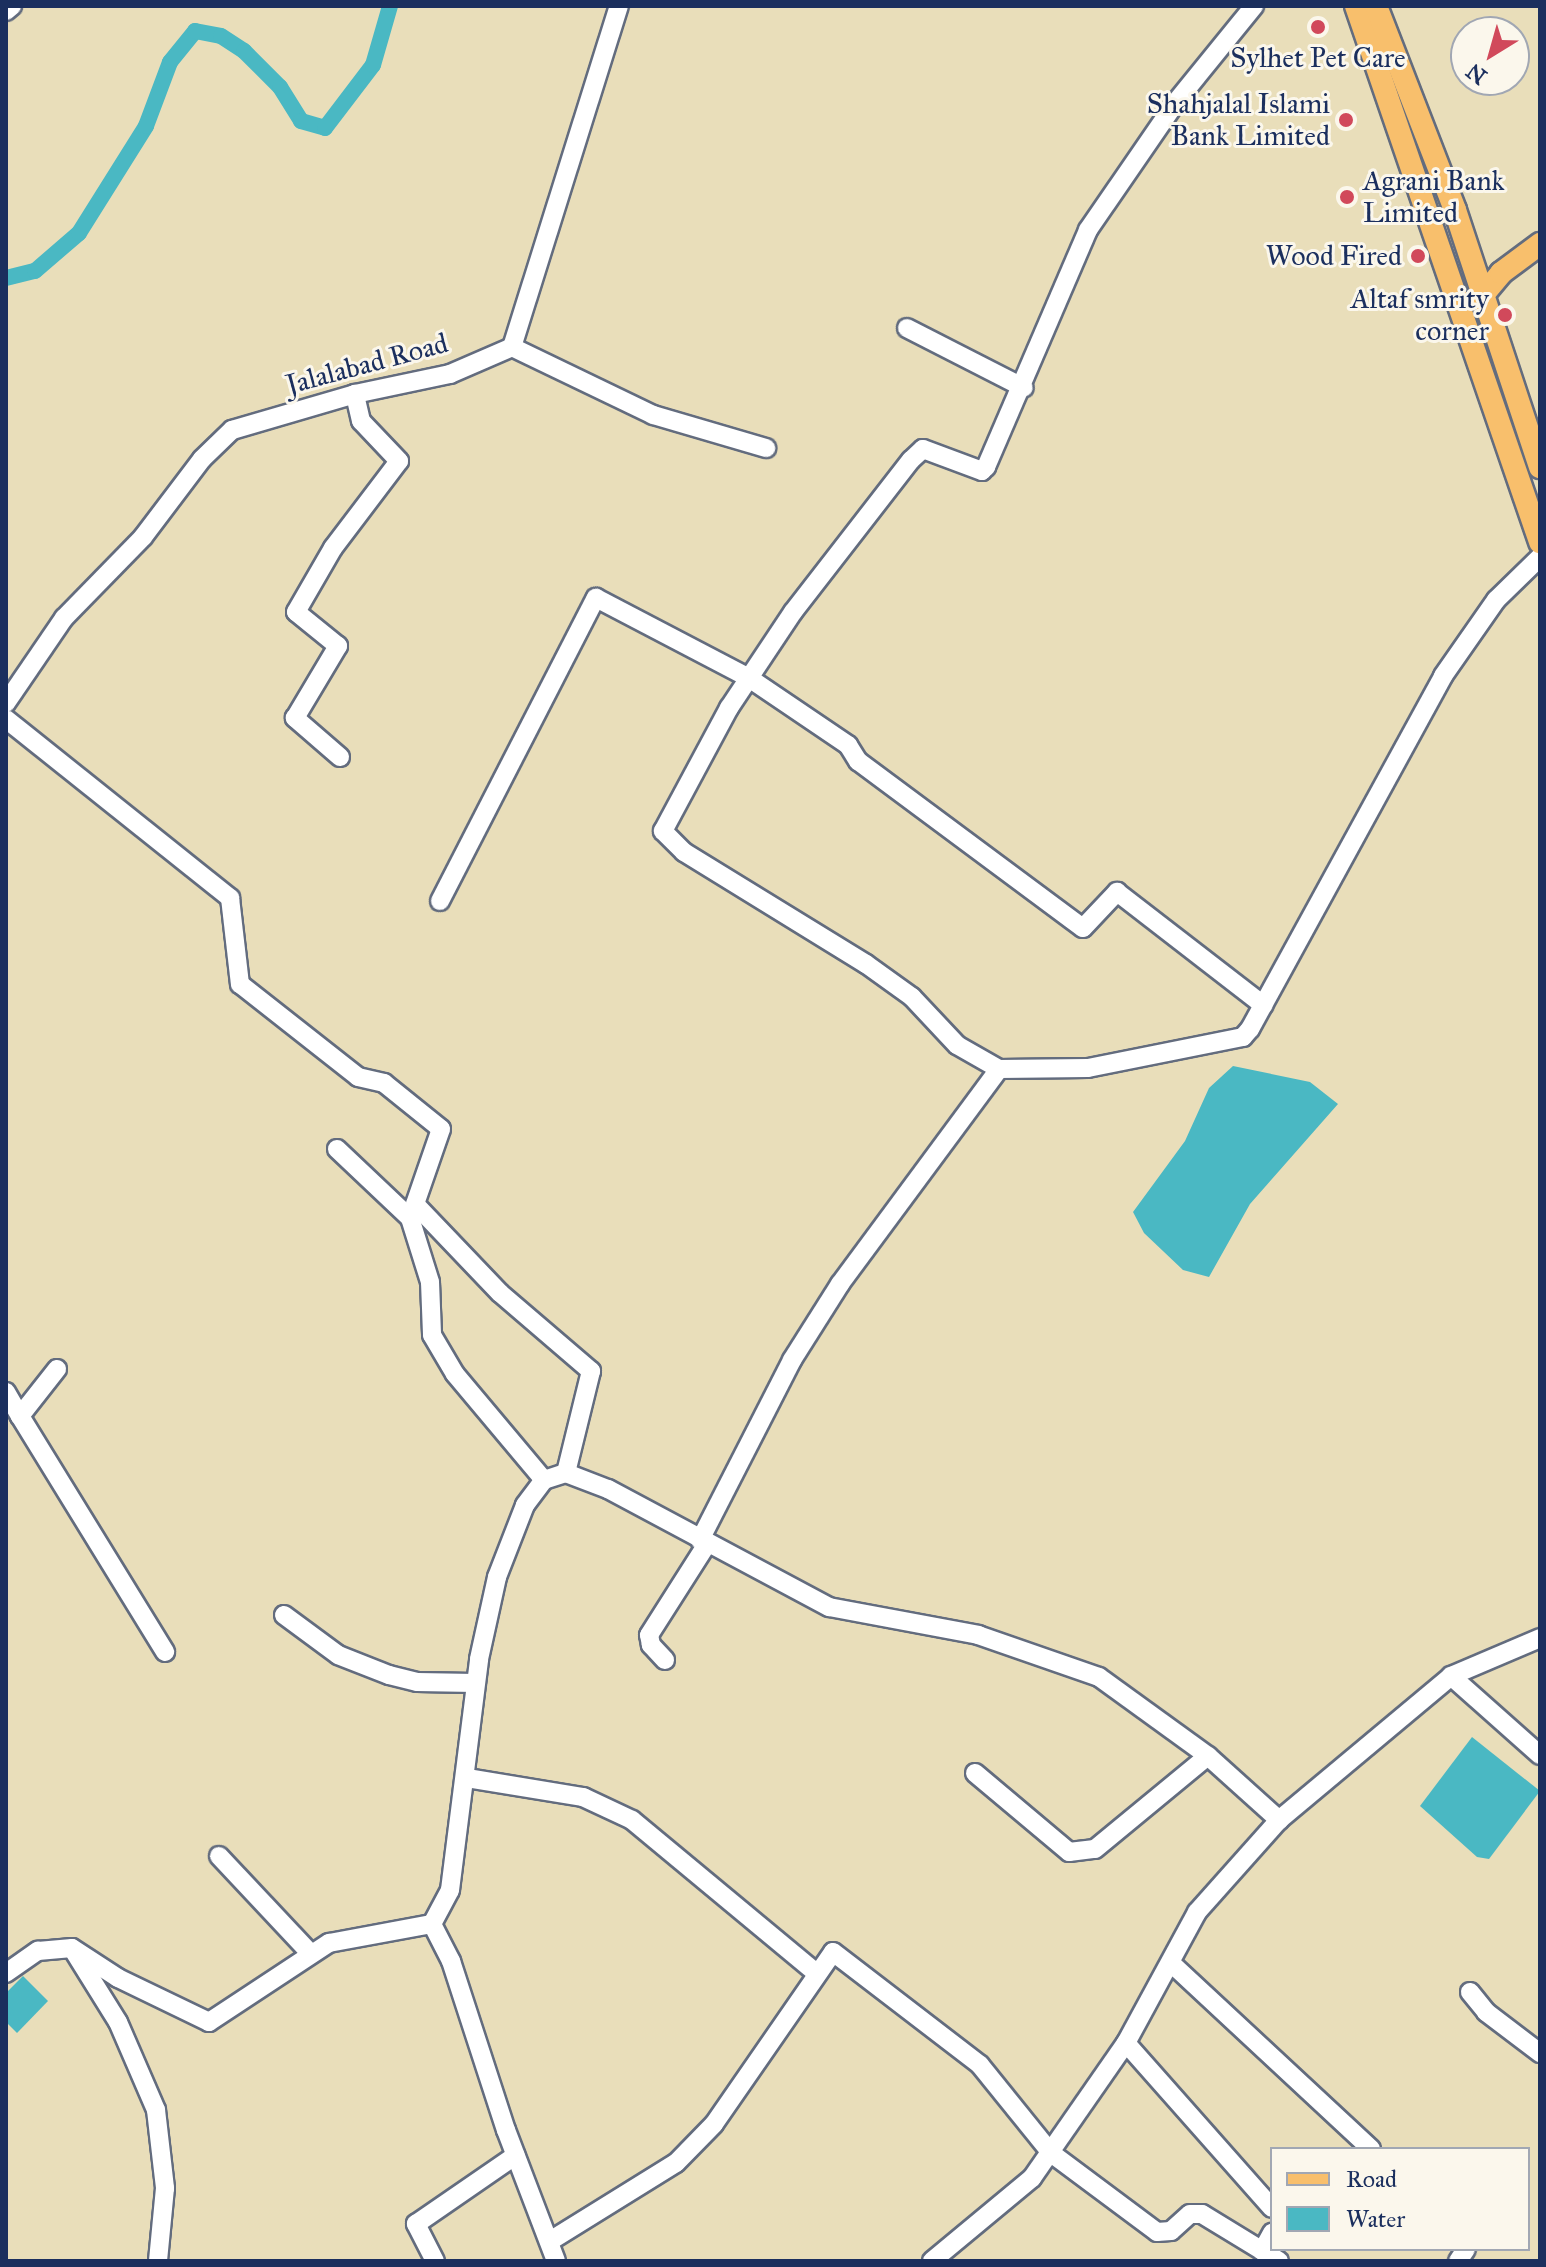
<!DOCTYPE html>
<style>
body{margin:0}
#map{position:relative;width:1546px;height:2267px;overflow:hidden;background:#e9deba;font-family:"IM FELL Great Primer",serif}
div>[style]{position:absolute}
.water>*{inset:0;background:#4ab8c3}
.canal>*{height:16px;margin:-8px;padding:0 8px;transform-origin:8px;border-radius:8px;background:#4ab8c3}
.roads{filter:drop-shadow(2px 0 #636c7e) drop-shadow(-2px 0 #636c7e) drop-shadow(0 2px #636c7e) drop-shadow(0 -2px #636c7e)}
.minor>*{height:18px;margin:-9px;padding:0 9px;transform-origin:9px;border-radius:9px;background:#fff}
.major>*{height:22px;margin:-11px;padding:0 11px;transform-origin:11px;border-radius:11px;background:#f8bf6c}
.dots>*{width:22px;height:22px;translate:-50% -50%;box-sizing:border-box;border:4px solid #fbf7ec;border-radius:50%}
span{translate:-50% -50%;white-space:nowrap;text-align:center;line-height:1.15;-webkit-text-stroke:6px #fbf7ec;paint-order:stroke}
.poi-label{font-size:28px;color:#1b2f5e}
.right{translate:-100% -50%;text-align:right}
.left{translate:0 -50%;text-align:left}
.street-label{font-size:28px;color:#1b2f5e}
.frame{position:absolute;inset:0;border:8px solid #1b2f5e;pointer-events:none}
.legend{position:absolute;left:1270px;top:2147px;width:260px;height:104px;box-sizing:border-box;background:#fbf7ec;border:2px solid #a1a7b3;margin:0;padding:10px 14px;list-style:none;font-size:24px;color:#1b2f5e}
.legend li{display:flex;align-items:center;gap:16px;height:40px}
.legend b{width:40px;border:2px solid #a1a7b3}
.north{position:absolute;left:1450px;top:16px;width:80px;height:80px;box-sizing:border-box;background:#fbf7ec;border:2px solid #a1a7b3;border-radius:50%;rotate:217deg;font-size:22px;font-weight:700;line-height:32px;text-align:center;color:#1b2f5e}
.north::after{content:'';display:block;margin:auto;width:28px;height:36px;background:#d1495b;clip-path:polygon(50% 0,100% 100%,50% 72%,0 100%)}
</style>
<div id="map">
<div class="water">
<i style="clip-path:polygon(1233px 1066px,1310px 1082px,1338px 1104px,1250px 1204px,1209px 1277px,1183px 1270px,1144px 1233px,1133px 1212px,1185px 1141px,1209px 1088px)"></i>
<i style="clip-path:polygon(1472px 1737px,1540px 1791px,1489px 1859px,1477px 1857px,1420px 1806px)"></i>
<i style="clip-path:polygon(23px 1976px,48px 2001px,17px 2033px,6px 2022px,6px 1993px)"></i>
</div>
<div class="canal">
<i style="left:6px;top:278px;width:30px;rotate:-14deg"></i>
<i style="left:35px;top:271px;width:58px;rotate:-40.8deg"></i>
<i style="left:79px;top:233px;width:126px;rotate:-57.9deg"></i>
<i style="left:146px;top:126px;width:68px;rotate:-69.4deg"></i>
<i style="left:170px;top:62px;width:40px;rotate:-51deg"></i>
<i style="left:195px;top:31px;width:26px;rotate:11deg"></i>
<i style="left:221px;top:36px;width:27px;rotate:33deg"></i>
<i style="left:244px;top:51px;width:51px;rotate:45deg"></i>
<i style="left:280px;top:87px;width:40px;rotate:58deg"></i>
<i style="left:301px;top:121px;width:25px;rotate:16deg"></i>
<i style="left:325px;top:128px;width:79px;rotate:-52.7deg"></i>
<i style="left:373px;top:65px;width:61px;rotate:-73.9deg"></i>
</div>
<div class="roads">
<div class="minor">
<i style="left:6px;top:11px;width:8px;rotate:-40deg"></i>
<i style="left:907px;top:328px;width:131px;rotate:27.1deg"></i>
<i style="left:512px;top:347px;width:157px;rotate:25.7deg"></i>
<i style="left:653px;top:415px;width:118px;rotate:16.3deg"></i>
<i style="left:6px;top:703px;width:103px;rotate:-55.7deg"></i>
<i style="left:64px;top:618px;width:113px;rotate:-45.7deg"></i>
<i style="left:143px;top:537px;width:98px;rotate:-52.9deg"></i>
<i style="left:202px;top:459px;width:42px;rotate:-44deg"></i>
<i style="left:232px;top:430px;width:128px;rotate:-16.3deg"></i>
<i style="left:355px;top:394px;width:97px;rotate:-11.9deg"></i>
<i style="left:450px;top:374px;width:68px;rotate:-23.5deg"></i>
<i style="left:512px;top:347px;width:357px;rotate:-72.6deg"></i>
<i style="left:6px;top:719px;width:287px;rotate:38.6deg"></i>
<i style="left:230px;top:898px;width:87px;rotate:83.4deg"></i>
<i style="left:240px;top:984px;width:150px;rotate:38.2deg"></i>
<i style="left:358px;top:1077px;width:27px;rotate:13deg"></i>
<i style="left:384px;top:1083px;width:73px;rotate:38.9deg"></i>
<i style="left:441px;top:1129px;width:79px;rotate:109.1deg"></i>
<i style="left:415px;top:1204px;width:123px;rotate:46.3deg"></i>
<i style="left:500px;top:1293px;width:120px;rotate:40.6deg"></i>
<i style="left:591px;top:1371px;width:105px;rotate:103.8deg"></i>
<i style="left:340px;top:757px;width:60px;rotate:-139.1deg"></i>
<i style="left:295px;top:718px;width:84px;rotate:-59.2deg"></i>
<i style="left:338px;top:646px;width:54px;rotate:-141deg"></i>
<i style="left:296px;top:612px;width:74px;rotate:-60deg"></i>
<i style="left:333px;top:548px;width:109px;rotate:-52.8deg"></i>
<i style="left:399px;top:461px;width:55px;rotate:-133.5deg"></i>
<i style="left:361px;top:421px;width:28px;rotate:-103deg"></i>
<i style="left:440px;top:901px;width:341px;rotate:-62.8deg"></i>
<i style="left:596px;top:598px;width:173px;rotate:27.6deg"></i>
<i style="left:749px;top:678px;width:120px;rotate:34.1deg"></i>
<i style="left:848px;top:745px;width:19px;rotate:58deg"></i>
<i style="left:858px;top:761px;width:280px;rotate:36.6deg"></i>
<i style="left:1083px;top:928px;width:50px;rotate:-46.6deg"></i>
<i style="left:1117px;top:892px;width:185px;rotate:37.7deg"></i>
<i style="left:999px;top:1069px;width:48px;rotate:-150.3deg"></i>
<i style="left:957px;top:1045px;width:66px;rotate:-133.2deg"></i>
<i style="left:912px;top:997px;width:57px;rotate:-144.3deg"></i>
<i style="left:866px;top:964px;width:214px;rotate:-148.4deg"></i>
<i style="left:684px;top:852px;width:30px;rotate:-135deg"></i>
<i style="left:663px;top:831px;width:140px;rotate:-61.8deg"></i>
<i style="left:729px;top:708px;width:115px;rotate:-56.3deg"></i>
<i style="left:793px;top:612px;width:192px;rotate:-52.2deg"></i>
<i style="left:911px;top:460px;width:16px;rotate:-43deg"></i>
<i style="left:923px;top:449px;width:63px;rotate:20.4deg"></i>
<i style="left:982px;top:471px;width:6px;rotate:-45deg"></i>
<i style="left:986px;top:467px;width:258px;rotate:-66.7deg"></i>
<i style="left:1088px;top:230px;width:155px;rotate:-55.5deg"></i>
<i style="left:1176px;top:102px;width:124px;rotate:-50.9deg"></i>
<i style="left:337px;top:1149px;width:100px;rotate:43.4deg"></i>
<i style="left:410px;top:1218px;width:67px;rotate:72.6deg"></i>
<i style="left:430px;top:1282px;width:53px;rotate:87.8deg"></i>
<i style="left:432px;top:1335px;width:45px;rotate:59.5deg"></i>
<i style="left:455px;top:1374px;width:138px;rotate:50deg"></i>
<i style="left:57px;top:1369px;width:60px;rotate:128.2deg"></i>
<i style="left:20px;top:1416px;width:277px;rotate:58.4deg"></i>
<i style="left:6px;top:1392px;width:28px;rotate:60deg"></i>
<i style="left:700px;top:1540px;width:202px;rotate:-62.9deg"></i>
<i style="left:792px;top:1360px;width:90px;rotate:-57.7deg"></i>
<i style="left:840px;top:1284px;width:267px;rotate:-53.5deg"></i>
<i style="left:999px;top:1069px;width:89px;rotate:-0.6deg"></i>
<i style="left:1088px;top:1068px;width:158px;rotate:-11.3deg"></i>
<i style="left:1243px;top:1037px;width:11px;rotate:-49deg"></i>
<i style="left:1250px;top:1029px;width:402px;rotate:-61.3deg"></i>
<i style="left:1443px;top:676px;width:93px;rotate:-55.1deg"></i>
<i style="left:1496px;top:600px;width:62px;rotate:-44.3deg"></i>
<i style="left:284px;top:1615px;width:67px;rotate:36.5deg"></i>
<i style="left:338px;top:1655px;width:55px;rotate:21.4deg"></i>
<i style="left:389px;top:1675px;width:29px;rotate:14deg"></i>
<i style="left:417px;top:1682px;width:58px;rotate:1deg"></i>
<i style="left:665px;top:1660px;width:21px;rotate:-133deg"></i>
<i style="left:651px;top:1645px;width:10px;rotate:-101deg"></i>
<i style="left:649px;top:1635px;width:108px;rotate:-57.5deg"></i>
<i style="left:1451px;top:1676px;width:119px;rotate:41.6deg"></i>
<i style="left:975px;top:1773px;width:123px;rotate:40deg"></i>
<i style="left:1069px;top:1852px;width:26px;rotate:-7deg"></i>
<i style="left:1095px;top:1849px;width:146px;rotate:-39.5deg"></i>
<i style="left:467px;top:1778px;width:118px;rotate:9.3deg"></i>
<i style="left:583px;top:1797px;width:54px;rotate:25.1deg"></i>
<i style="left:632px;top:1820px;width:238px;rotate:39.7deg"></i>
<i style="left:219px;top:1856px;width:133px;rotate:46.8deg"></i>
<i style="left:432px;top:1924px;width:42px;rotate:62.8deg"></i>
<i style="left:451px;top:1961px;width:178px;rotate:72deg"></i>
<i style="left:506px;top:2130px;width:140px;rotate:69.1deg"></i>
<i style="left:75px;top:1953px;width:81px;rotate:58.1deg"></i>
<i style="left:118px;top:2022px;width:96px;rotate:66.6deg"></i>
<i style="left:156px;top:2110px;width:79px;rotate:83.4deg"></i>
<i style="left:165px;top:2188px;width:73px;rotate:95.5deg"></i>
<i style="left:1171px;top:1963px;width:273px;rotate:42.9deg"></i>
<i style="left:6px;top:1973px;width:39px;rotate:-35deg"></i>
<i style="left:38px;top:1951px;width:34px;rotate:-5deg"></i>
<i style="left:72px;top:1948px;width:55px;rotate:33.1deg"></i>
<i style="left:118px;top:1978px;width:101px;rotate:25.8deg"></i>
<i style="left:209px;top:2022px;width:144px;rotate:-33.4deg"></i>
<i style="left:329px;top:1943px;width:105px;rotate:-10.5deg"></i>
<i style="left:432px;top:1924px;width:38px;rotate:-62deg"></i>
<i style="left:450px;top:1890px;width:233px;rotate:-82.8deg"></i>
<i style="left:479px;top:1659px;width:84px;rotate:-77.6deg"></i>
<i style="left:497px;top:1577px;width:77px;rotate:-68.7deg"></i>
<i style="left:525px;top:1505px;width:31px;rotate:-53deg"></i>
<i style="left:544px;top:1480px;width:23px;rotate:-18deg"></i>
<i style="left:566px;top:1473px;width:45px;rotate:20.9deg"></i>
<i style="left:608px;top:1489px;width:251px;rotate:28.1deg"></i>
<i style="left:829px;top:1607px;width:152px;rotate:10.6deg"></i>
<i style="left:978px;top:1635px;width:128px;rotate:19.1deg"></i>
<i style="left:1099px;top:1677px;width:135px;rotate:35.9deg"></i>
<i style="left:1208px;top:1756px;width:96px;rotate:42deg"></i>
<i style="left:1470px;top:1992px;width:26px;rotate:51deg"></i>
<i style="left:1486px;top:2012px;width:68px;rotate:37.2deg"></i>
<i style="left:1126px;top:2043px;width:220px;rotate:48.5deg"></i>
<i style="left:550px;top:2241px;width:148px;rotate:-31.8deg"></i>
<i style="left:676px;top:2163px;width:54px;rotate:-45.7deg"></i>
<i style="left:714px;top:2124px;width:209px;rotate:-55.3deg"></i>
<i style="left:833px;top:1952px;width:185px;rotate:37.5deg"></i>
<i style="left:980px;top:2065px;width:113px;rotate:51.1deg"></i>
<i style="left:1051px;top:2153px;width:132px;rotate:36.7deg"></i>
<i style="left:1157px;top:2232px;width:14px;rotate:-4deg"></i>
<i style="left:1171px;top:2231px;width:25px;rotate:-42deg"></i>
<i style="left:1190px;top:2214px;width:12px"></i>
<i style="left:1202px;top:2214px;width:90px;rotate:31.4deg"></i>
<i style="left:1262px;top:2251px;width:21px;rotate:-61deg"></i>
<i style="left:435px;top:2261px;width:42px;rotate:-117.2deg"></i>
<i style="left:416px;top:2224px;width:121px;rotate:-34.6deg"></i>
<i style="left:932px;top:2261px;width:130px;rotate:-39.7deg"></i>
<i style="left:1032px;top:2178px;width:165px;rotate:-55.2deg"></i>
<i style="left:1126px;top:2043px;width:149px;rotate:-61.5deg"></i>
<i style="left:1197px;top:1912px;width:123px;rotate:-48.3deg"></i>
<i style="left:1279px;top:1820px;width:224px;rotate:-39.9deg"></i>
<i style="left:1451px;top:1676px;width:97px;rotate:-23.1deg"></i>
<i style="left:1458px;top:2261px;width:14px;rotate:-56deg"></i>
</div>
<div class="major">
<i style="left:1356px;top:6px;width:567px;rotate:71.05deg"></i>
<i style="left:1376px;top:6px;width:219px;rotate:68.8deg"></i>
<i style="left:1455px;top:210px;width:271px;rotate:71.7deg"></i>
<i style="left:1482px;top:296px;width:30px;rotate:-50deg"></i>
<i style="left:1501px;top:273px;width:49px;rotate:-36.6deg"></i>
</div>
</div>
<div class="dots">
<i style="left:1318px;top:27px;background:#d1495b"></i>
<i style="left:1346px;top:120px;background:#d1495b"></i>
<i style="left:1347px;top:197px;background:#d1495b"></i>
<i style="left:1418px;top:256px;background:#d1495b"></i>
<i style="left:1505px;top:315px;background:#d1495b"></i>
</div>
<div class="poi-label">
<span style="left:1318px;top:58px">Sylhet Pet Care</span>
<span class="right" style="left:1330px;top:120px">Shahjalal Islami<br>Bank Limited</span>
<span class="left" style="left:1363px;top:197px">Agrani Bank<br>Limited</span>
<span class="right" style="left:1402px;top:256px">Wood Fired</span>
<span class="right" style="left:1489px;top:315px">Altaf smrity<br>corner</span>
</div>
<div class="street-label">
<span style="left:367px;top:364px;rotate:-15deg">Jalalabad Road</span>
</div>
<div class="frame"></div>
<ul class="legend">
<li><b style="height:10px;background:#f8bf6c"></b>Road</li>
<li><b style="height:22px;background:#4ab8c3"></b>Water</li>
</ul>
<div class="north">N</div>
</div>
